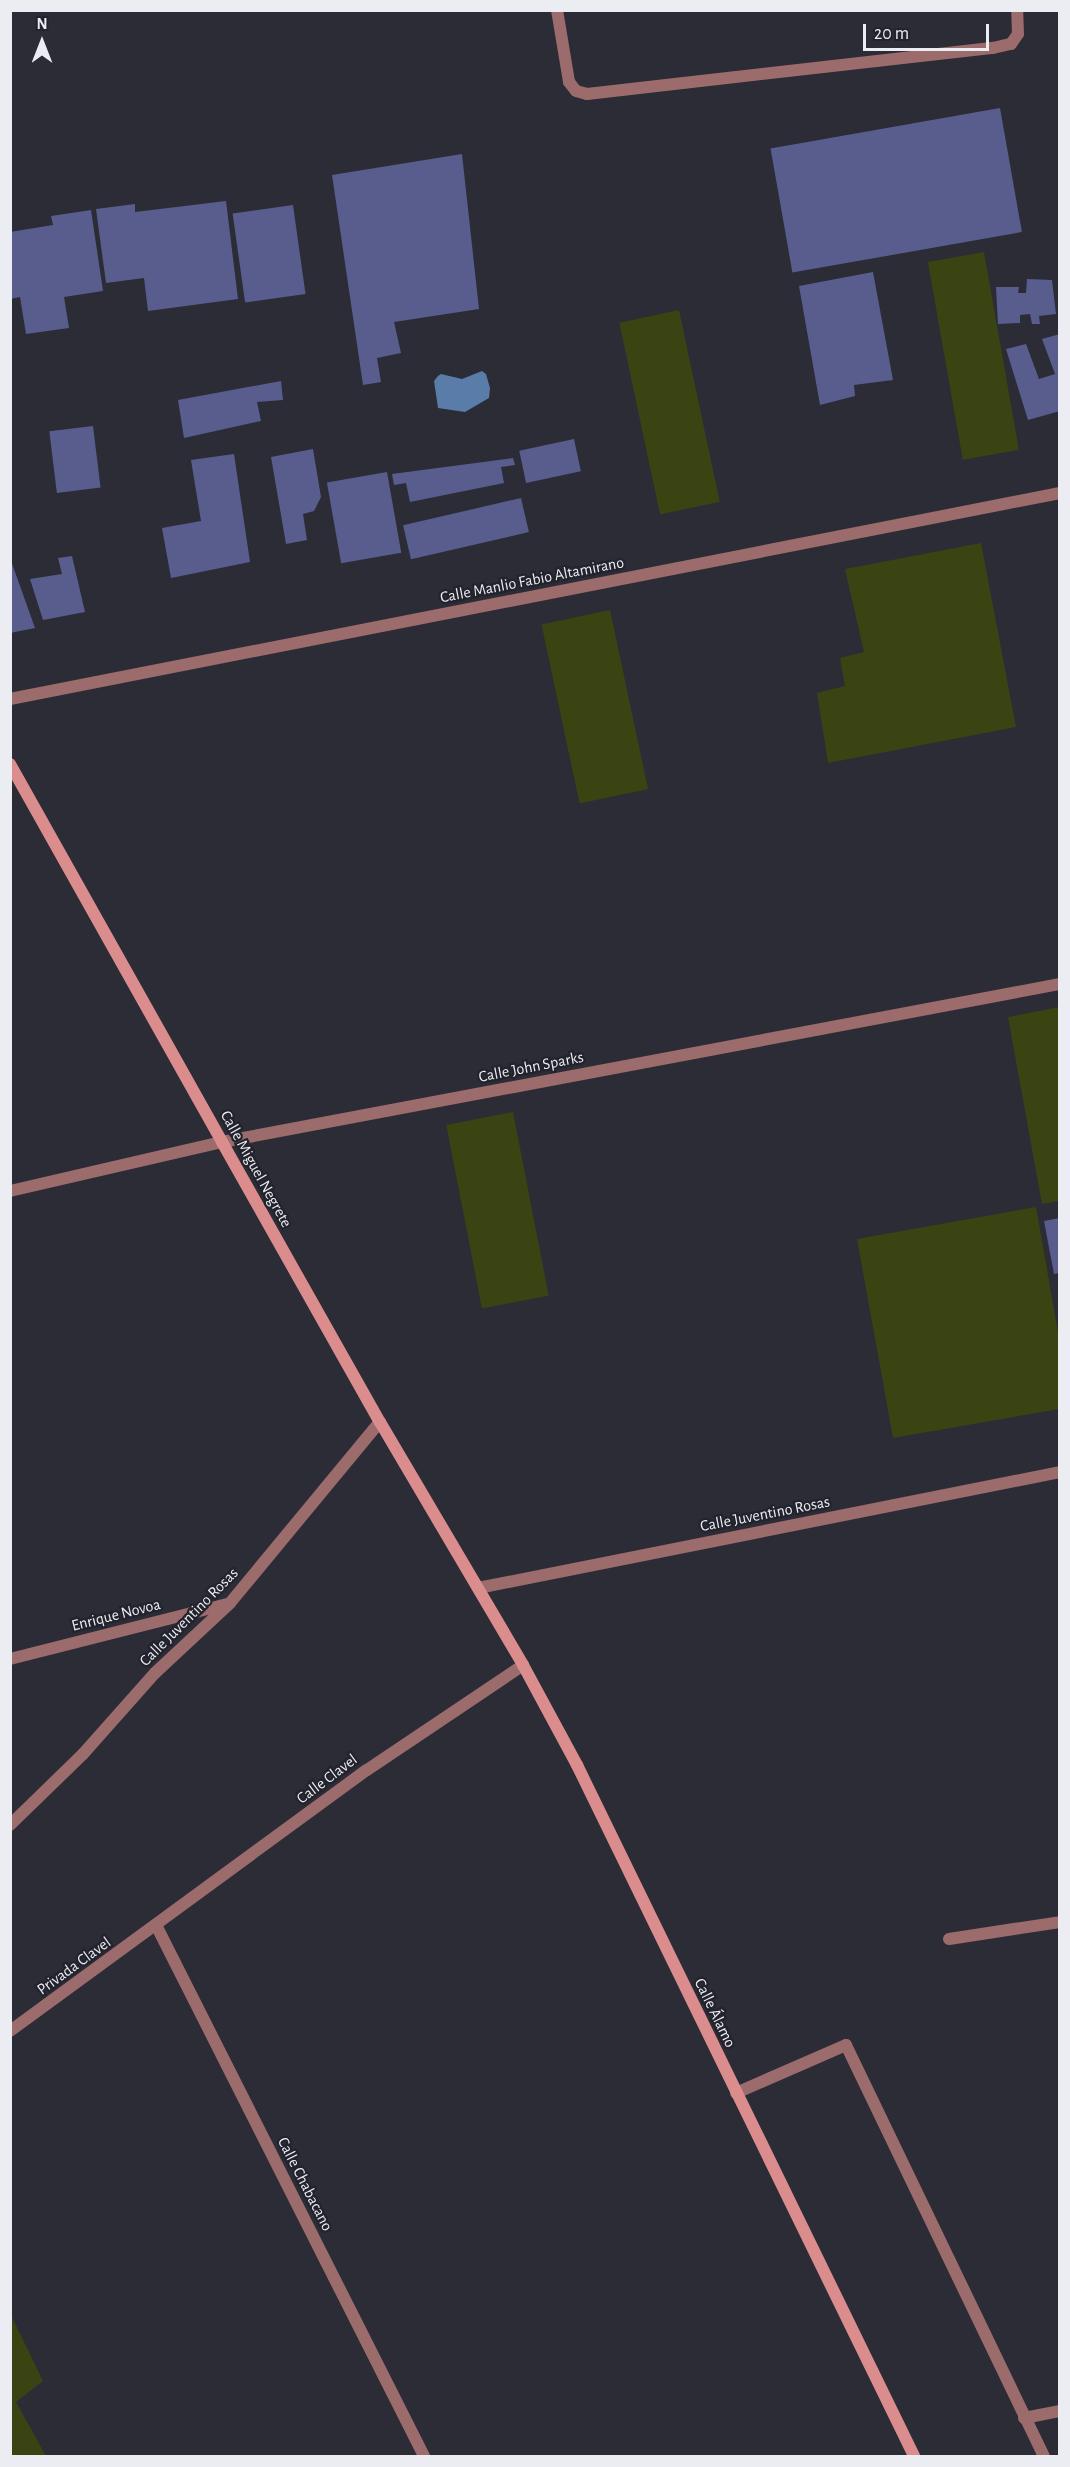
<!DOCTYPE html>
<meta charset="utf-8">
<style>
body{margin:0}
#map{position:relative;width:1070px;height:2467px;overflow:hidden;background:#2b2c36;font-family:"Alegreya Sans",sans-serif}
div>[style]{position:absolute}
.green>*{inset:0;background:#3a4412;transform-origin:0 0}
.water>*{inset:0;background:#597ca8}
.building>*{inset:0;background:#595d8e;transform-origin:0 0}
.lane>*{height:12px;margin:-6px;padding:0 6px;transform-origin:6px;border-radius:6px;background:#9c6b6b}
.street>*{height:12px;margin:-6px;padding:0 6px;transform-origin:6px;border-radius:6px;background:#9c6b6b}
.secondary>*{height:12px;margin:-6px;padding:0 6px;transform-origin:6px;border-radius:6px;background:#db8d8e}
span{translate:-50% -50%;white-space:nowrap;text-align:center;line-height:1.15;-webkit-text-stroke:4.5px #22232c;paint-order:stroke}
.street-label{font-size:16px;color:#ecedf3}
.frame{position:absolute;inset:0;border:12px solid #ecedf3;pointer-events:none}
.north{position:absolute;left:12px;top:12px;width:60px;height:60px;-webkit-text-stroke:4px #22232c;paint-order:stroke;rotate:0deg;font-size:16px;font-weight:700;line-height:24px;text-align:center;color:#ecedf3}
.north::after{content:'';display:block;margin:auto;width:21px;height:27px;background:#ecedf3;clip-path:polygon(50% 0,100% 100%,50% 72%,0 100%)}
.scale{position:absolute;left:863px;top:24px;width:126px;height:27px;box-sizing:border-box;border:3px solid #ecedf3;border-top:0;padding-left:8px;font-size:18px;line-height:21px;white-space:nowrap;color:#ecedf3;-webkit-text-stroke:4px #22232c;paint-order:stroke}
</style>
<div id="map">
<div class="green">
<i style="left:984px;top:252px;width:201px;height:57px;rotate:80deg"></i>
<i style="left:679px;top:310px;width:196px;height:61px;rotate:78deg"></i>
<i style="clip-path:polygon(981px 543px,1016px 727px,828px 763px,817px 693px,845px 686px,840px 658px,864px 652px,845px 569px)"></i>
<i style="left:610px;top:610px;width:183px;height:70px;rotate:78deg"></i>
<i style="clip-path:polygon(1059px 1007px,1059px 1201px,1042px 1204px,1008px 1017px)"></i>
<i style="left:513px;top:1112px;width:187px;height:68px;rotate:79deg"></i>
<i style="clip-path:polygon(1036px 1207px,1059px 1338px,1059px 1409px,893px 1438px,857px 1239px)"></i>
<i style="clip-path:polygon(10px 2313px,43px 2381px,16px 2402px,46px 2456px,11px 2456px)"></i>
</div>
<div class="water">
<i style="clip-path:polygon(482px 371px,486px 374px,490px 388px,489px 398px,465px 412px,438px 408px,434px 381px,438px 376px,441px 374px,462px 379px)"></i>
</div>
<div class="building">
<i style="left:1000px;top:108px;width:126px;height:233px;rotate:80deg"></i>
<i style="clip-path:polygon(462px 154px,479px 309px,394px 322px,401px 353px,377px 358px,381px 382px,363px 385px,332px 175px)"></i>
<i style="clip-path:polygon(226px 201px,238px 299px,148px 311px,144px 278px,106px 283px,96px 209px,135px 204px,135px 212px)"></i>
<i style="left:293px;top:205px;width:90px;height:61px;rotate:82deg"></i>
<i style="clip-path:polygon(91px 210px,103px 291px,64px 297px,69px 328px,26px 334px,20px 297px,10px 299px,10px 232px,53px 225px,51px 216px)"></i>
<i style="clip-path:polygon(873px 272px,893px 380px,854px 385px,855px 396px,820px 405px,799px 286px)"></i>
<i style="clip-path:polygon(1027px 279px,1052px 280px,1056px 314px,1039px 316px,1040px 324px,1032px 324px,1030px 314px,1020px 315px,1020px 323px,998px 324px,996px 287px,1019px 287px,1018px 293px,1026px 293px)"></i>
<i style="clip-path:polygon(1060px 334px,1060px 411px,1028px 420px,1006px 349px,1026px 344px,1039px 379px,1055px 374px,1042px 339px)"></i>
<i style="clip-path:polygon(281px 381px,283px 400px,257px 402px,261px 421px,184px 438px,178px 400px)"></i>
<i style="left:93px;top:426px;width:62px;height:44px;rotate:83deg"></i>
<i style="left:574px;top:439px;width:33px;height:56px;rotate:78deg"></i>
<i style="clip-path:polygon(313px 449px,321px 497px,314px 511px,303px 514px,307px 540px,286px 544px,271px 457px)"></i>
<i style="clip-path:polygon(234px 454px,250px 562px,171px 578px,162px 528px,201px 521px,191px 460px)"></i>
<i style="clip-path:polygon(513px 458px,515px 465px,501px 467px,504px 483px,410px 502px,406px 483px,394px 485px,392px 474px)"></i>
<i style="left:387px;top:472px;width:82px;height:61px;rotate:80deg"></i>
<i style="left:521px;top:498px;width:35px;height:121px;rotate:77deg"></i>
<i style="clip-path:polygon(72px 556px,85px 612px,43px 620px,30px 579px,62px 574px,58px 558px)"></i>
<i style="clip-path:polygon(10px 558px,35px 628px,10px 633px)"></i>
<i style="clip-path:polygon(1060px 1218px,1060px 1273px,1054px 1274px,1044px 1221px)"></i>
</div>
<div class="lane">
<i style="left:557px;top:10px;width:73px;rotate:80.5deg"></i>
<i style="left:569px;top:82px;width:11px;rotate:52deg"></i>
<i style="left:576px;top:91px;width:11px;rotate:15deg"></i>
<i style="left:587px;top:94px;width:409px;rotate:-6.5deg"></i>
<i style="left:993px;top:48px;width:18px;rotate:-13deg"></i>
<i style="left:1011px;top:44px;width:12px;rotate:-55deg"></i>
<i style="left:1018px;top:34px;width:24px;rotate:-92deg"></i>
</div>
<div class="street">
<i style="left:10px;top:699px;width:1070px;rotate:-11.1deg"></i>
<i style="left:10px;top:1191px;width:218px;rotate:-13deg"></i>
<i style="left:222px;top:1142px;width:853px;rotate:-10.68deg"></i>
<i style="left:478px;top:1588px;width:593px;rotate:-11.27deg"></i>
<i style="left:10px;top:1659px;width:225px;rotate:-14.2deg"></i>
<i style="left:10px;top:1825px;width:102px;rotate:-44.2deg"></i>
<i style="left:83px;top:1754px;width:108px;rotate:-48.4deg"></i>
<i style="left:155px;top:1673px;width:103px;rotate:-43deg"></i>
<i style="left:230px;top:1603px;width:235px;rotate:-50.4deg"></i>
<i style="left:157px;top:1927px;width:593px;rotate:63.22deg"></i>
<i style="left:949px;top:1939px;width:112px;rotate:-8.7deg"></i>
<i style="left:10px;top:2031px;width:442px;rotate:-36.2deg"></i>
<i style="left:367px;top:1770px;width:188px;rotate:-33.9deg"></i>
<i style="left:736px;top:2093px;width:120px;rotate:-23.6deg"></i>
<i style="left:846px;top:2045px;width:456px;rotate:64.3deg"></i>
<i style="left:1024px;top:2418px;width:37px;rotate:-11deg"></i>
</div>
<div class="secondary">
<i style="left:10px;top:764px;width:433px;rotate:60.7deg"></i>
<i style="left:222px;top:1142px;width:322px;rotate:60.6deg"></i>
<i style="left:380px;top:1422px;width:282px;rotate:59.5deg"></i>
<i style="left:523px;top:1665px;width:114px;rotate:61.6deg"></i>
<i style="left:577px;top:1765px;width:769px;rotate:64deg"></i>
</div>
<div class="street-label">
<span style="left:532px;top:580px;rotate:-11deg">Calle Manlio Fabio Altamirano</span>
<span style="left:531px;top:1067px;rotate:-11deg">Calle John Sparks</span>
<span style="left:256px;top:1169px;rotate:61deg">Calle Miguel Negrete</span>
<span style="left:765px;top:1514px;rotate:-11deg">Calle Juventino Rosas</span>
<span style="left:116px;top:1615px;rotate:-14deg">Enrique Novoa</span>
<span style="left:189px;top:1617px;rotate:-45deg">Calle Juventino Rosas</span>
<span style="left:327px;top:1779px;rotate:-37deg">Calle Clavel</span>
<span style="left:74px;top:1966px;rotate:-36deg">Privada Clavel</span>
<span style="left:715px;top:2013px;rotate:64deg">Calle Álamo</span>
<span style="left:305px;top:2184px;rotate:63deg">Calle Chabacano</span>
</div>
<div class="frame"></div>
<div class="north">N</div>
<div class="scale">20 m</div>
</div>
